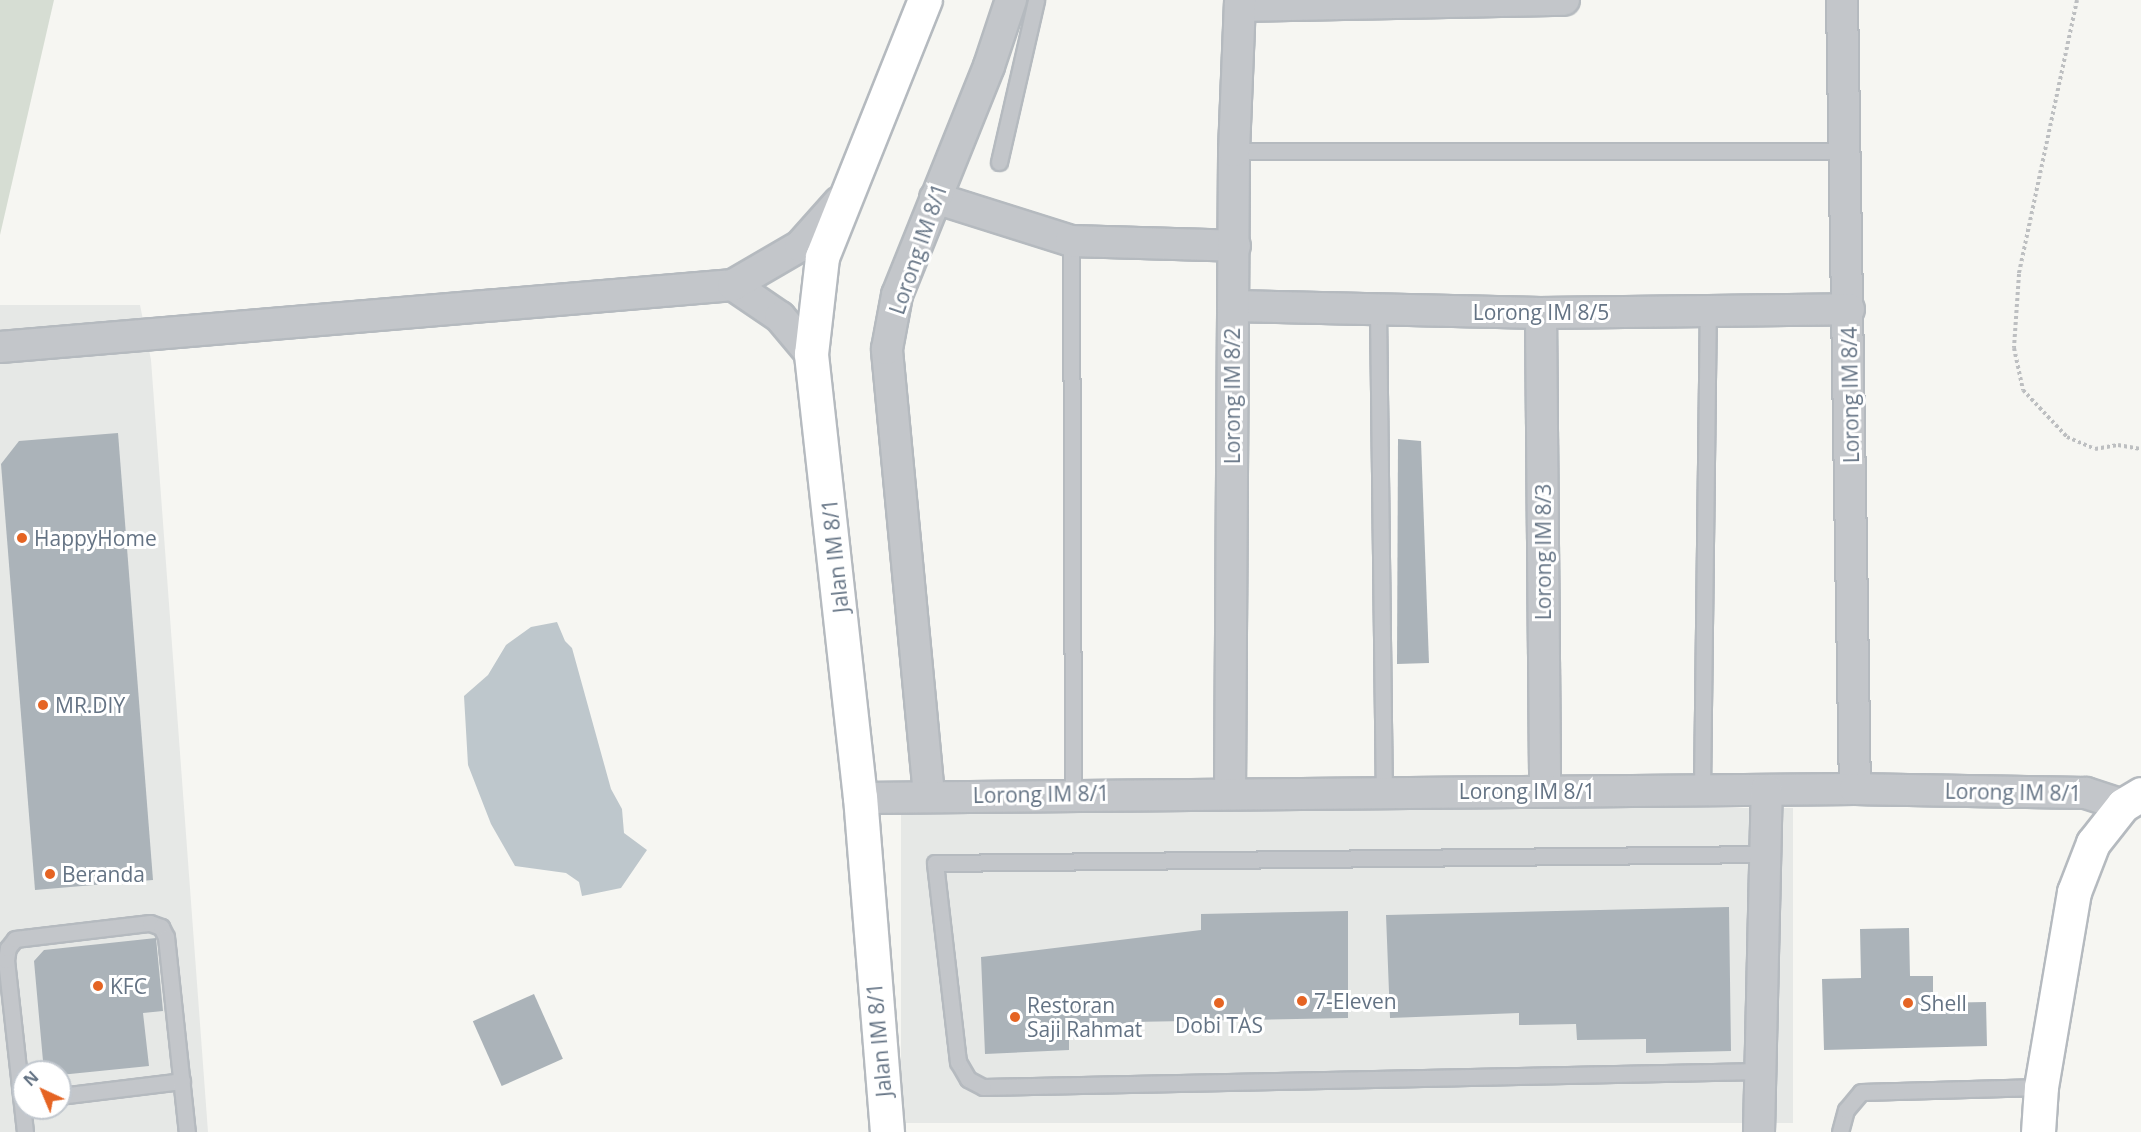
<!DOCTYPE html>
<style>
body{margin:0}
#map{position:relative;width:2141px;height:1132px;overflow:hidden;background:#f6f6f2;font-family:"Open Sans",sans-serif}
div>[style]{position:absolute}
.built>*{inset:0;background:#e6e8e6;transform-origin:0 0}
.green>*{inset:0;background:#d6ddd3}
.water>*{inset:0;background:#bec7cc}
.building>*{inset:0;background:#abb3b9;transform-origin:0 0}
.path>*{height:4px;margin-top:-2px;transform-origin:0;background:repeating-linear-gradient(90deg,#bdbfc1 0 3px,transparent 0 6px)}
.roads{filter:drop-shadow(2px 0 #b5babf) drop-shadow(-2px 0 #b5babf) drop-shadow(0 2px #b5babf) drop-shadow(0 -2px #b5babf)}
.lane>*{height:15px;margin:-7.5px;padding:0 7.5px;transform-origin:7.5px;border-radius:7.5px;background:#c3c6ca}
.street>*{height:30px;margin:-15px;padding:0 15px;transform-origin:15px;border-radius:15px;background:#c3c6ca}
.secondary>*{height:33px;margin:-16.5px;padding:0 16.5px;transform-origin:16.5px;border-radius:16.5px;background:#fff}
.dots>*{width:16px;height:16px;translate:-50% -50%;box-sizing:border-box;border:3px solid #fff;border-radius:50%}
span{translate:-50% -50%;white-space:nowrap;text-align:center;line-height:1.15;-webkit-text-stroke:6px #fff;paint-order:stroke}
.street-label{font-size:21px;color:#647384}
.poi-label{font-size:21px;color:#647384}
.left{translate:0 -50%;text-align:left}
.north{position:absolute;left:12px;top:1060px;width:60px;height:60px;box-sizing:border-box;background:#fff;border:2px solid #c1c7ce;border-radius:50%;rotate:316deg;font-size:16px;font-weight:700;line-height:24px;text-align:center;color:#647384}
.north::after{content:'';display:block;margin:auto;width:21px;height:27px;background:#e56423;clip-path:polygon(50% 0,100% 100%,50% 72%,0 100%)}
</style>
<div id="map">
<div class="built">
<i style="clip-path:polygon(evenodd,0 305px,140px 305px,151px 360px,208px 1132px,0 1132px,0 305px,24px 1072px,60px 1072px,60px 1108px,24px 1108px,24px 1072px)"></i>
<i style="left:1793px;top:808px;width:315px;height:892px;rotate:90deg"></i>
</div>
<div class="green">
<i style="clip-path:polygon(0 0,54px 0,0 235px)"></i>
</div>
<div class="water">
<i style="clip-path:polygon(557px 622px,565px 641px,572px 648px,611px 789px,622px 809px,624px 833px,647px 850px,621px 888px,582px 896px,579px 882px,566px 873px,515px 866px,491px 824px,468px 765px,464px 696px,488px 675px,506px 645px,531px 627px)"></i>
</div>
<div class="building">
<i style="clip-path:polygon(118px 433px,153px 880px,35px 890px,1px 464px,19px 441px)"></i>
<i style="clip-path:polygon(1398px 439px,1421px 441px,1429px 663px,1397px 664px)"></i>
<i style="clip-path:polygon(1729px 907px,1731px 1051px,1646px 1053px,1646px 1039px,1577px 1040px,1576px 1024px,1519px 1025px,1519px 1013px,1390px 1018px,1386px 915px)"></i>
<i style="clip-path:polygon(1348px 911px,1348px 1018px,1130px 1022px,1127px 1034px,1069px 1037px,1069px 1050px,985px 1054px,981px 957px,1201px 930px,1201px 914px)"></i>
<i style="clip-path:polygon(1909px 928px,1910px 976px,1933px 976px,1933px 1003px,1986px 1002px,1987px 1046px,1824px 1050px,1822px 979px,1861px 978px,1860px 929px)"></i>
<i style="clip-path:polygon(156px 938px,163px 1011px,143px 1013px,149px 1066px,60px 1075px,44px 1072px,34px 961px,44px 950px)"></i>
<i style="left:534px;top:994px;width:71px;height:67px;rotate:66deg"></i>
</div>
<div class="path">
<i style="left:2077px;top:0;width:280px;rotate:102deg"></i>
<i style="left:2019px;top:274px;width:74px;rotate:93.9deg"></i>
<i style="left:2014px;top:348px;width:43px;rotate:77.9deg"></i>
<i style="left:2023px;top:390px;width:64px;rotate:46.9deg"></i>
<i style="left:2067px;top:437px;width:30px;rotate:23deg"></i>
<i style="left:2095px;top:449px;width:23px;rotate:-10deg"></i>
<i style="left:2118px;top:445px;width:23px;rotate:10deg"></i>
</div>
<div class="roads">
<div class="lane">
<i style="left:1234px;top:151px;width:612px"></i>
<i style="left:999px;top:162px;width:166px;rotate:-77.1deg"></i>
<i style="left:1071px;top:241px;width:553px;rotate:89.79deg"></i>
<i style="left:1378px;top:310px;width:482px;rotate:89.3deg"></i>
<i style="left:1702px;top:790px;width:480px;rotate:-89.3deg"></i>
<i style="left:1761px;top:1071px;width:778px;rotate:178.82deg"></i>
<i style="left:983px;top:1087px;width:17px;rotate:-152deg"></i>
<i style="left:968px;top:1079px;width:20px;rotate:-120deg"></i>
<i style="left:958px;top:1062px;width:200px;rotate:-96.6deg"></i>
<i style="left:935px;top:863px;width:830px;rotate:-0.62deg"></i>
<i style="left:60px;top:1096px;width:123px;rotate:-7deg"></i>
<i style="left:25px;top:1132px;width:173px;rotate:-96.3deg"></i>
<i style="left:6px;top:960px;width:12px;rotate:-81deg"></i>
<i style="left:8px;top:948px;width:11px;rotate:-52deg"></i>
<i style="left:15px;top:939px;width:136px;rotate:-6.8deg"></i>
<i style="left:150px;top:923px;width:12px;rotate:20deg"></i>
<i style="left:161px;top:927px;width:11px;rotate:63deg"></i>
<i style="left:166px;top:937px;width:196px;rotate:83.9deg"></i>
<i style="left:1840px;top:1132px;width:23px;rotate:-75deg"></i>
<i style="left:1846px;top:1110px;width:23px;rotate:-50deg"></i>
<i style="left:1861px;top:1092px;width:180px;rotate:-1.6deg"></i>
</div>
<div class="street">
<i style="left:1842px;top:0;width:789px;rotate:89.06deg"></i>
<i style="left:1240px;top:6px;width:324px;rotate:-1.1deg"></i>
<i style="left:935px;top:198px;width:143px;rotate:17.5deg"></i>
<i style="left:1071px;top:241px;width:164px;rotate:1.7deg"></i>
<i style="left:733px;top:285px;width:57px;rotate:34.2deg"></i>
<i style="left:780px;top:317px;width:48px;rotate:50deg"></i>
<i style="left:1233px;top:306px;width:308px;rotate:1.3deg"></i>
<i style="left:1541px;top:313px;width:308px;rotate:-0.7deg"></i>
<i style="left:1541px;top:313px;width:478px;rotate:89.5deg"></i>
<i style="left:0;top:347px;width:736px;rotate:-4.83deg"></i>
<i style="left:733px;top:285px;width:78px;rotate:-30.2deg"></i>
<i style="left:800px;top:246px;width:59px;rotate:-48.4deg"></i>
<i style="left:1230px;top:793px;width:642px;rotate:-89.64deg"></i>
<i style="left:1234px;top:151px;width:151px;rotate:-87.7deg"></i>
<i style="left:929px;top:795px;width:448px;rotate:-95.4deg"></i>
<i style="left:887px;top:349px;width:55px;rotate:-79.5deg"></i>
<i style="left:897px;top:295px;width:247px;rotate:-68.1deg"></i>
<i style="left:989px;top:66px;width:70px;rotate:-71.6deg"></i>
<i style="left:860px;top:798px;width:995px;rotate:-0.52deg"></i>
<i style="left:1855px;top:789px;width:231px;rotate:1deg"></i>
<i style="left:2086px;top:793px;width:39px;rotate:18deg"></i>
<i style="left:1759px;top:1132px;width:342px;rotate:-88.7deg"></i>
</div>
<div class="secondary">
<i style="left:887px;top:1132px;width:335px;rotate:-94.6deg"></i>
<i style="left:860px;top:798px;width:447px;rotate:-96.3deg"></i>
<i style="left:811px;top:354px;width:98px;rotate:-83.5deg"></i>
<i style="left:822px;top:257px;width:277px;rotate:-68.2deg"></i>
<i style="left:2038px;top:1132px;width:45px;rotate:-86.2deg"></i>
<i style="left:2041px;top:1087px;width:198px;rotate:-80.4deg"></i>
<i style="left:2074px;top:892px;width:53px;rotate:-68.8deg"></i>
<i style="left:2093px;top:843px;width:48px;rotate:-51.7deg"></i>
<i style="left:2123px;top:805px;width:21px;rotate:-31deg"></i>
</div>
</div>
<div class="dots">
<i style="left:22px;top:538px;background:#e56423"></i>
<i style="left:43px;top:705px;background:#e56423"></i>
<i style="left:50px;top:874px;background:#e56423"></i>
<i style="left:98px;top:986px;background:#e56423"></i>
<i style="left:1302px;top:1001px;background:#e56423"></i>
<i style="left:1219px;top:1003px;background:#e56423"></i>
<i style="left:1908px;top:1003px;background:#e56423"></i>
<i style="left:1015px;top:1017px;background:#e56423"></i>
</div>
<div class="street-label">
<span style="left:918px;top:249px;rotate:-71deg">Lorong IM 8/1</span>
<span style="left:1541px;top:312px">Lorong IM 8/5</span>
<span style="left:1850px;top:395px;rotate:-91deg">Lorong IM 8/4</span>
<span style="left:1232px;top:396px;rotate:-90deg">Lorong IM 8/2</span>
<span style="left:1543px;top:552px;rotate:-90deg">Lorong IM 8/3</span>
<span style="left:835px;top:556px;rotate:-96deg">Jalan IM 8/1</span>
<span style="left:1527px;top:791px">Lorong IM 8/1</span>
<span style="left:2013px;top:792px;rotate:1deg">Lorong IM 8/1</span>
<span style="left:1041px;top:794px;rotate:-1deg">Lorong IM 8/1</span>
<span style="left:879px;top:1040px;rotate:-95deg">Jalan IM 8/1</span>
</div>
<div class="poi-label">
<span class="left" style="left:34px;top:538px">HappyHome</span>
<span class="left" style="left:55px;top:705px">MR.DIY</span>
<span class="left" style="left:62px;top:874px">Beranda</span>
<span class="left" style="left:110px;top:986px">KFC</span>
<span class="left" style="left:1314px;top:1001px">7-Eleven</span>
<span class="left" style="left:1920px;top:1003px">Shell</span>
<span class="left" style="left:1027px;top:1017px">Restoran<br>Saji Rahmat</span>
<span style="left:1219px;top:1025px">Dobi TAS</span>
</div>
<div class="north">N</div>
</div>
